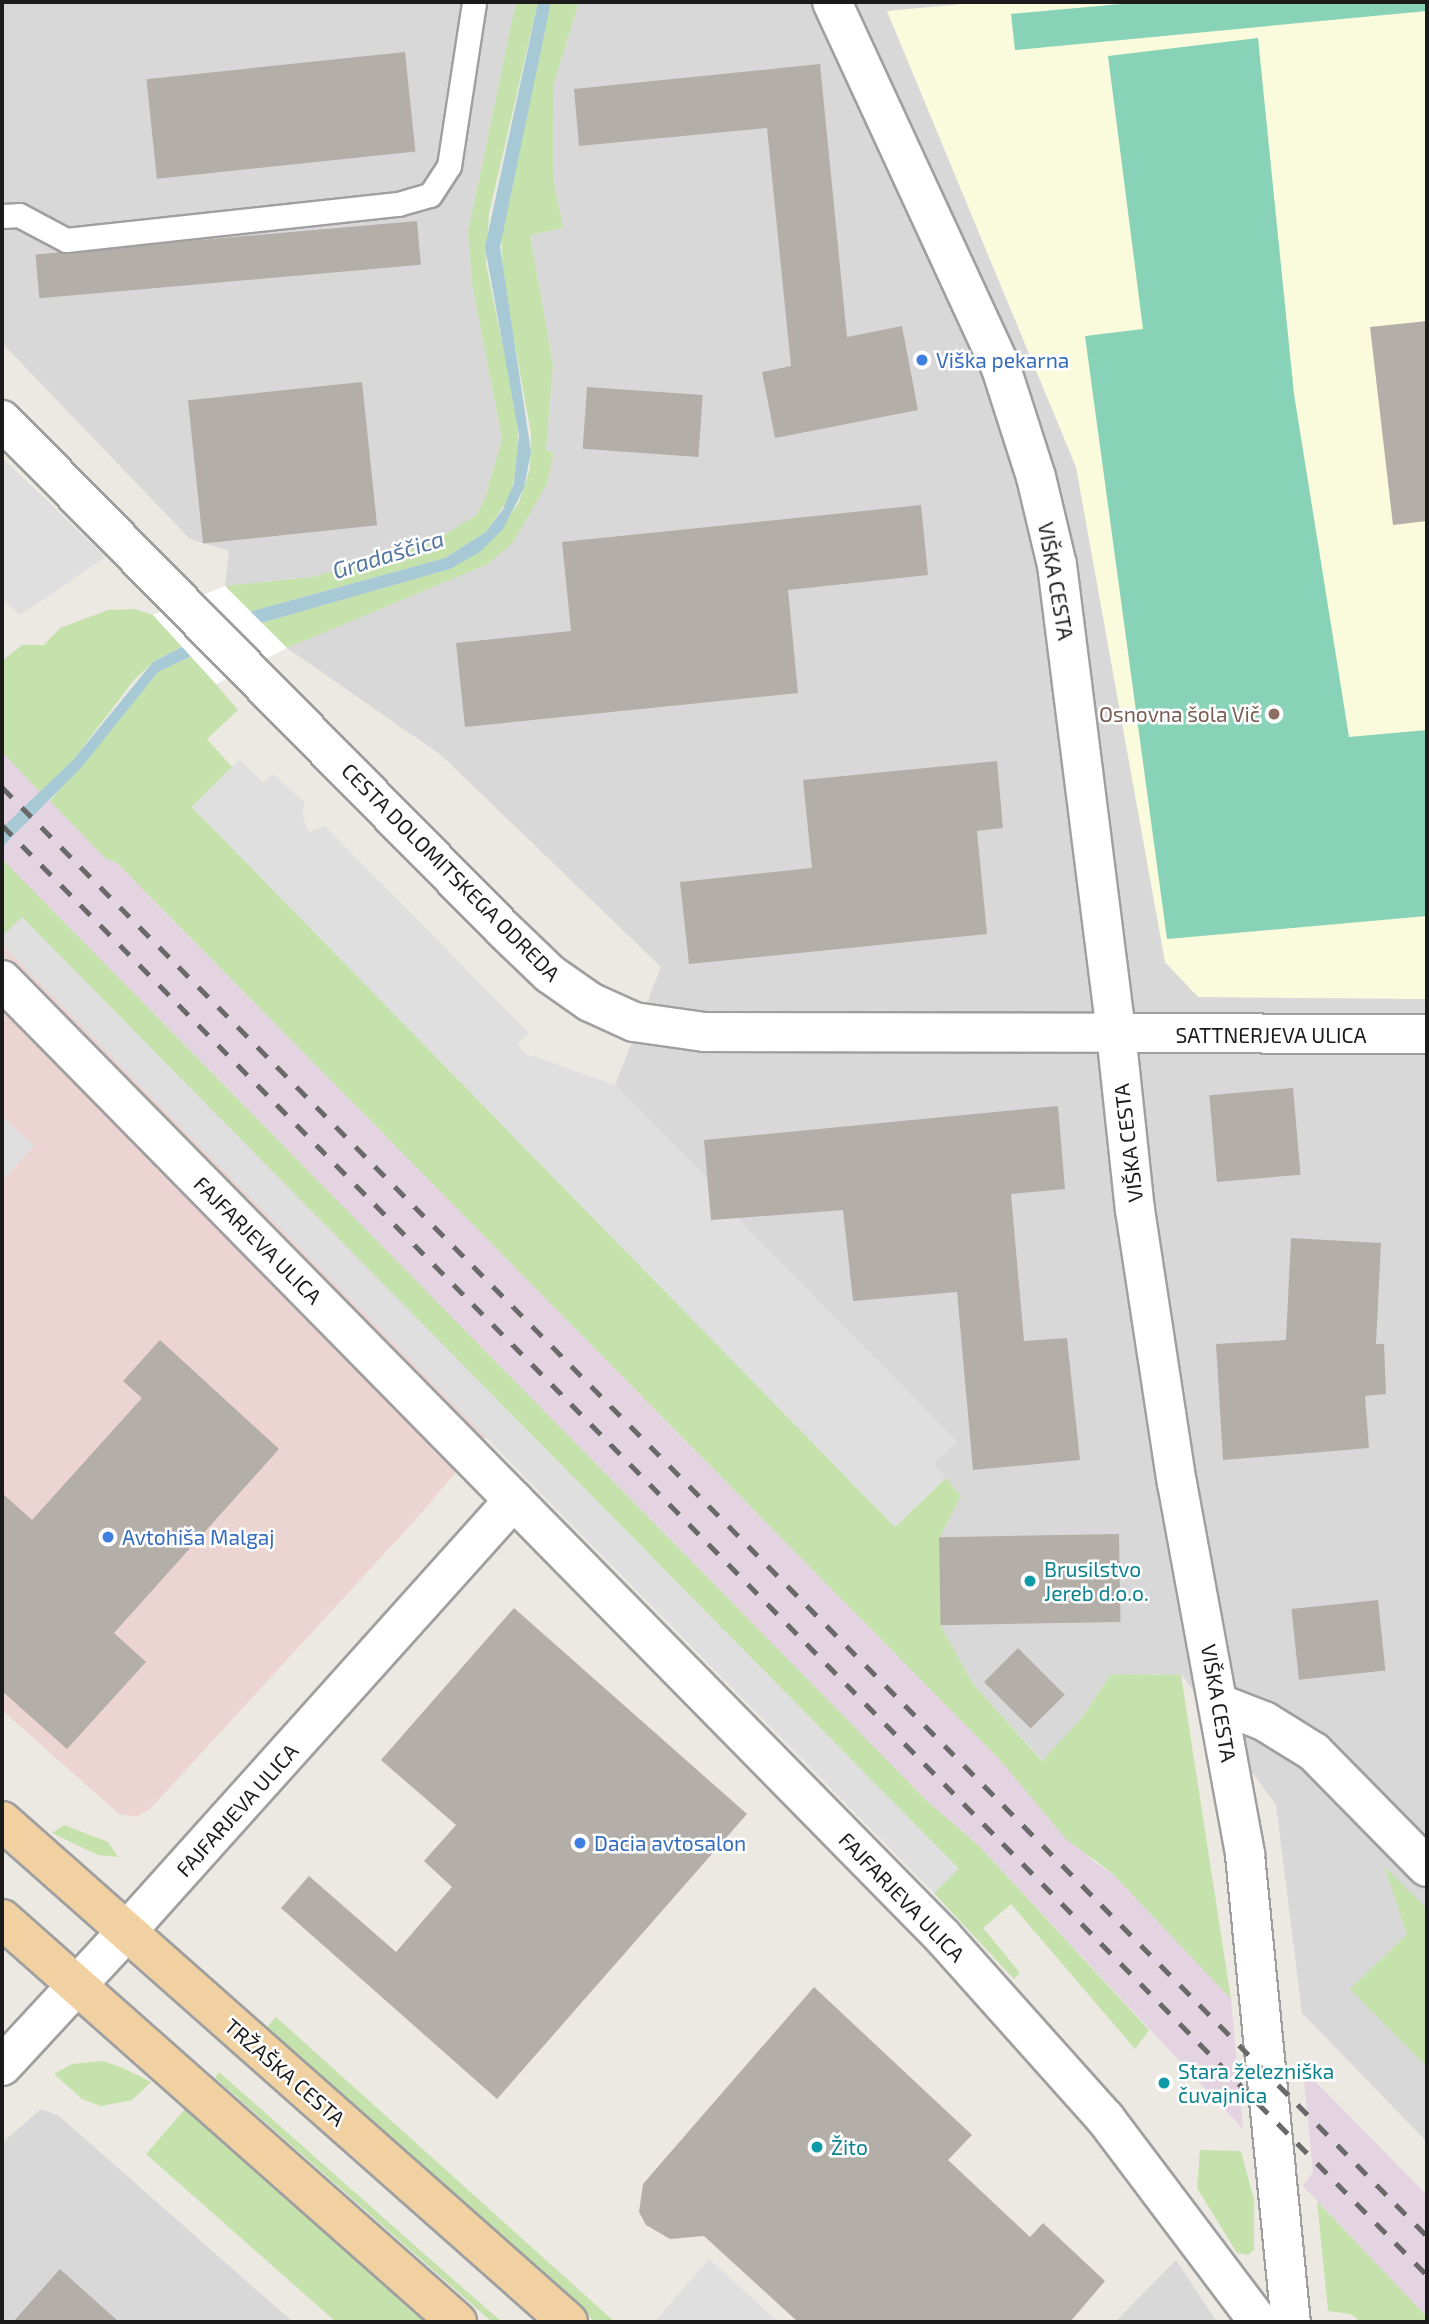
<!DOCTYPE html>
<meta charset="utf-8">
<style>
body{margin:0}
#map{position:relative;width:1429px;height:2324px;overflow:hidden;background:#ece9e2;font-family:"Exo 2",sans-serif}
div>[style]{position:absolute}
.residential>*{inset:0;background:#d9d8d8}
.commercial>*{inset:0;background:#ebd4d2}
.industrial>*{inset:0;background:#e4d4e1}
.education>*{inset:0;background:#fafbdc}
.grass>*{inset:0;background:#c5e1ac;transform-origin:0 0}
.pitch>*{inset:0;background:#88d3b8}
.parking>*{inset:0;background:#dfdfdf}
.water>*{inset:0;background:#a7c9d5}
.pier>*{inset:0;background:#fff}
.building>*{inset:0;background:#b4aea8;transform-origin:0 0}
.roads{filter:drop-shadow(2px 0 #9f9f9f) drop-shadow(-2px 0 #9f9f9f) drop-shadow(0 2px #9f9f9f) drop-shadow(0 -2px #9f9f9f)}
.service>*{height:23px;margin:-11.5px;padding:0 11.5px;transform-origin:11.5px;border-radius:11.5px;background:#fff}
.minor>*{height:38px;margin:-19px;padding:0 19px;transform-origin:19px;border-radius:19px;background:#fff}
.tertiary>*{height:38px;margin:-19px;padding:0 19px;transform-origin:19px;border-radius:19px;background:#fff}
.primary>*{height:38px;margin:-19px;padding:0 19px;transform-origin:19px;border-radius:19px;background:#f1d1a2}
.rail>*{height:5px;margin-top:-2.5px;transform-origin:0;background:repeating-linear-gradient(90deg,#696969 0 14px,transparent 0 28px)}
.dots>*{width:19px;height:19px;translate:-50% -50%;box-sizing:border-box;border:4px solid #fff;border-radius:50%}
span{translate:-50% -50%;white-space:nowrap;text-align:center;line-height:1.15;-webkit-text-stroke:5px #fff;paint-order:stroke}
.shop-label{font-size:21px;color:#366cbe}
.left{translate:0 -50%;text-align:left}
.street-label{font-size:21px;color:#1b1b1b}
.education-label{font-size:21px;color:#785e54}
.right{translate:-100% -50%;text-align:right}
.culture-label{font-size:21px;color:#0d838f}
.water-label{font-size:23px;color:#5377a0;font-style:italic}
.frame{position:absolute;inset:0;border:4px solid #1b1b1b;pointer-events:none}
</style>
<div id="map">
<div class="residential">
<i style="clip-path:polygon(2px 2px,516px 2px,468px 232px,472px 283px,502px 439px,485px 499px,476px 515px,428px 545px,359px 566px,312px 577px,225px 586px,229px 551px,190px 539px,2px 343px)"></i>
<i style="clip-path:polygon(579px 2px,1427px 2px,1427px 2142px,1302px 2013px,1276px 1805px,1182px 1675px,1111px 1674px,1081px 1719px,1043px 1761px,973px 1684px,942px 1628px,939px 1539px,961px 1496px,933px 1464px,957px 1442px,738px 1219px,707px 1179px,615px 1085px,661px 967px,441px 755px,287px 648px,488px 564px,513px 541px,547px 484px,554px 452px,546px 450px,553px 365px,530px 235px,563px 228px,553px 177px,554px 83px)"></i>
<i style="clip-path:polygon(41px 2109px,59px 2116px,293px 2322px,2px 2322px,2px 2143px)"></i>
<i style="clip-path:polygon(1176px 2260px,1217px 2322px,1115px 2322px)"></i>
</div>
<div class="commercial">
<i style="clip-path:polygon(2px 859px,523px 1393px,416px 1519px,150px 1809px,136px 1817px,119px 1814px,2px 1710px)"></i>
</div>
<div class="industrial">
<i style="clip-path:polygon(2px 752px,105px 857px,117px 863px,999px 1759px,1094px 1862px,1112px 1873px,1203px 1967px,1231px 1999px,1243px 2129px,978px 1845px,927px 1801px,2px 859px)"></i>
<i style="clip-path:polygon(1303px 2069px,1427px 2195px,1427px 2317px,1303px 2186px,1313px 2172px)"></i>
</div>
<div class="education">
<i style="clip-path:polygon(984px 2px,1427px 2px,1427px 999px,1198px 997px,1165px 962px,1076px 467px,887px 11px)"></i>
</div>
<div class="grass">
<i style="clip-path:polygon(516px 2px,538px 2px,489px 214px,486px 264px,518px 420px,518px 466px,509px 498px,486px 532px,445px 558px,249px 612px,225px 586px,312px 577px,428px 545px,476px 515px,485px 499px,502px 439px,472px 283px,468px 232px)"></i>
<i style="clip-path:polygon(551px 2px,579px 2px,554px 83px,553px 177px,563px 228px,530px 235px,553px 365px,546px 450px,554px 452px,547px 484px,513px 542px,488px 564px,287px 648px,261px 623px,450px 569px,494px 538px,519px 502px,530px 469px,531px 434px,503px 278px,501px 231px)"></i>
<i style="clip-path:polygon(135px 609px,153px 615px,183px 646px,153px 662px,134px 680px,73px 760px,40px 792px,2px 752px,2px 661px,22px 645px,44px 645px,60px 628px,108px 610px)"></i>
<i style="clip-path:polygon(192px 656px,238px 710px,207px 739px,232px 767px,192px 807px,895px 1527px,946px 1478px,961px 1496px,939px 1539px,942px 1628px,973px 1684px,1042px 1761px,1081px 1719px,1111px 1674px,1181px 1675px,1231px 1999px,1112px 1873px,1066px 1839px,999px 1759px,117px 863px,105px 858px,50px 801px,158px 672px)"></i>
<i style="clip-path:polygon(2px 859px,927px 1801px,978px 1845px,1149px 2030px,1135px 2049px,1011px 1904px,983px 1928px,1020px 1973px,1014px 1979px,934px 1893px,958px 1868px,22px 917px,2px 937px)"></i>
<i style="clip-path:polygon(64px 1825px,108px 1842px,118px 1857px,98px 1855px,52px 1833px)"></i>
<i style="clip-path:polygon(1384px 1866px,1427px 1909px,1427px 2067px,1350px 1989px,1407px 1934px)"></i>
<i style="left:276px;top:2017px;width:458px;height:13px;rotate:42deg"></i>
<i style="clip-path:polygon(102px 2061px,123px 2068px,151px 2082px,132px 2100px,101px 2106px,82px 2099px,54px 2074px,72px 2064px)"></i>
<i style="clip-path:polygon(219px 2072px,448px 2275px,502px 2322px,492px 2322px,215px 2078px)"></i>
<i style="clip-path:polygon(186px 2108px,413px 2312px,424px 2322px,336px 2322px,146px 2154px)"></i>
<i style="clip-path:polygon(1200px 2150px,1241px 2151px,1254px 2200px,1254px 2250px,1248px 2255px,1237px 2253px,1197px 2188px)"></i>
<i style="clip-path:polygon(1317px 2201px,1427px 2317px,1427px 2322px,1361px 2322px,1351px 2314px,1328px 2311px)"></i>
</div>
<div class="pitch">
<i style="clip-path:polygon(1143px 2px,1427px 2px,1427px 11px,1015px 50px,1011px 14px)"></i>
<i style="clip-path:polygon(1258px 38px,1294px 394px,1349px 737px,1427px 730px,1427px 916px,1167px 939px,1085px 336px,1143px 329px,1108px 56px)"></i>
</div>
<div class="parking">
<i style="clip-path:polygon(2px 458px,106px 557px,20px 615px,2px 598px)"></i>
<i style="clip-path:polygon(240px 759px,263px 783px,273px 774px,305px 803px,302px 815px,309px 832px,325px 826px,529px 1033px,518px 1044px,524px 1053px,615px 1085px,707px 1179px,738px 1219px,957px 1442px,934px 1464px,946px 1478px,895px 1527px,192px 807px)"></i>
<i style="clip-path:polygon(22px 917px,959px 1869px,934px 1893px,2px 945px,2px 937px)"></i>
<i style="clip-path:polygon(2px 1116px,34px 1146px,2px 1181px)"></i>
<i style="clip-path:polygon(709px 2259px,778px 2322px,654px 2322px)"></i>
</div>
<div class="water">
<i style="clip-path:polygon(538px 2px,551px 2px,500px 247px,531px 452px,524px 488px,503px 529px,480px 552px,450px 569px,261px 623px,158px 672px,81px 768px,2px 847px,2px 828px,73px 760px,153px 662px,249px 612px,445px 558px,486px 532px,503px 509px,514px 483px,519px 435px,485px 247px)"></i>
</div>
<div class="pier">
<i style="clip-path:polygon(225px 586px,287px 648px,216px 684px,153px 615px)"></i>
</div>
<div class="building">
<i style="left:405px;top:52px;width:100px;height:260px;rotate:84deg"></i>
<i style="clip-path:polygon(820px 64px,847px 337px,902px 326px,918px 410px,775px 438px,762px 372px,791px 366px,767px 128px,579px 146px,574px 89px)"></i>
<i style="left:417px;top:221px;width:44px;height:383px;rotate:85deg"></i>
<i style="clip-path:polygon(1427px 321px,1427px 521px,1393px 525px,1370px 327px)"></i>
<i style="left:362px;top:382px;width:144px;height:175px;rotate:84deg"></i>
<i style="left:587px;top:387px;width:116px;height:62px;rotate:4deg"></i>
<i style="clip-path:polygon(921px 505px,928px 575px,788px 590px,798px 693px,465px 727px,456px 643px,571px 631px,562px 542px)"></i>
<i style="clip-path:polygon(997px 761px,1003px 828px,977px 831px,987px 934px,689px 964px,680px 882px,812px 868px,803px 780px)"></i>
<i style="left:1293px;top:1088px;width:87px;height:84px;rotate:85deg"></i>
<i style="clip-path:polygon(1058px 1106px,1065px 1189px,1011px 1194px,1024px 1341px,1067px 1338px,1080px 1460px,973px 1470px,957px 1292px,853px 1301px,843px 1210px,711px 1220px,704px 1140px)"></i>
<i style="clip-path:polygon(1291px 1238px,1381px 1243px,1376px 1344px,1384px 1344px,1386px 1394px,1365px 1396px,1369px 1448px,1223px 1460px,1216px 1344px,1286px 1340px)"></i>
<i style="clip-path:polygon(160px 1340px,279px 1449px,114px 1633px,146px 1662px,67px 1749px,2px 1691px,2px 1493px,32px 1520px,142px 1398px,123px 1381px)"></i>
<i style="left:1119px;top:1534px;width:88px;height:180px;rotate:89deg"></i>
<i style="left:1378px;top:1600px;width:71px;height:87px;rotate:84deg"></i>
<i style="clip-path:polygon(514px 1608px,747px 1814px,497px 2099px,281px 1908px,309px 1876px,396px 1952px,452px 1887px,424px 1861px,456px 1825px,381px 1760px)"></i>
<i style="left:1018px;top:1648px;width:66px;height:48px;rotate:45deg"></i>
<i style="clip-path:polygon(814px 1987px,972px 2135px,948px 2160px,1030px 2237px,1043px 2223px,1105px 2281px,1070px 2322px,798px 2322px,704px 2236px,670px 2239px,646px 2225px,639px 2212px,643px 2184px)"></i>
<i style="clip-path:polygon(60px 2269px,119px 2322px,13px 2322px)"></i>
</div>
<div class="roads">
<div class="service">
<i style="left:2px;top:216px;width:17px;rotate:-3deg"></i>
<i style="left:19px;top:215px;width:53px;rotate:28deg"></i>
<i style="left:66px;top:240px;width:334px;rotate:-6.2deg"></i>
<i style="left:398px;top:204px;width:33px;rotate:-16deg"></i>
<i style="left:430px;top:195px;width:35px;rotate:-57deg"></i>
<i style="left:449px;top:166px;width:166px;rotate:-81.3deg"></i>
</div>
<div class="minor">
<i style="left:832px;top:2px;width:403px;rotate:65.2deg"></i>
<i style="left:1001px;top:368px;width:114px;rotate:72.2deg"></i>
<i style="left:1036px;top:477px;width:90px;rotate:76.6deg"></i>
<i style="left:1057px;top:565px;width:472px;rotate:82.8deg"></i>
<i style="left:1116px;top:1033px;width:311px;rotate:0.2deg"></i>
<i style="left:2px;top:980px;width:1342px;rotate:45.48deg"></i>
<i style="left:943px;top:1937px;width:243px;rotate:48.2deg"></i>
<i style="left:1105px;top:2118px;width:256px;rotate:53deg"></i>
<i style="left:1220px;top:1704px;width:47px;rotate:21.1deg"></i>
<i style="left:1264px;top:1721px;width:59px;rotate:31.8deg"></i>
<i style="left:1314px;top:1752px;width:161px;rotate:45.5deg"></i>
<i style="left:127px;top:1931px;width:579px;rotate:-48.08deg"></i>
</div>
<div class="tertiary">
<i style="left:2px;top:420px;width:713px;rotate:45.45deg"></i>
<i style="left:502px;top:928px;width:66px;rotate:43.8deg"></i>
<i style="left:550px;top:974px;width:49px;rotate:35deg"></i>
<i style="left:590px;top:1002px;width:48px;rotate:24.4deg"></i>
<i style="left:634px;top:1022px;width:71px;rotate:8.1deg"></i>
<i style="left:704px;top:1032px;width:412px;rotate:0.1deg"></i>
<i style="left:1116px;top:1033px;width:178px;rotate:83.9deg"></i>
<i style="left:1135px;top:1210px;width:276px;rotate:81.3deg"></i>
<i style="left:1177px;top:1483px;width:378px;rotate:79.6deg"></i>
<i style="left:1245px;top:1855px;width:469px;rotate:84.4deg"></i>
<i style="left:2px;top:2066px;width:184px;rotate:-47.2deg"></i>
</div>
<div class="primary">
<i style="left:2px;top:1821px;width:756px;rotate:41.51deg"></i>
<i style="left:2px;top:1919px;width:608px;rotate:41.53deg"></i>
</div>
</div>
<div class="rail">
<i style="left:2px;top:787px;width:2032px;rotate:45.48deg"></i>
<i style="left:2px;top:825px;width:2033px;rotate:45.5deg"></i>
</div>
<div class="dots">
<i style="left:922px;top:360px;background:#3f7fe0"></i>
<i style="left:1274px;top:714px;background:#8d6e63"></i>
<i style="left:108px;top:1537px;background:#3f7fe0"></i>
<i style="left:1030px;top:1581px;background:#0f9aa8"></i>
<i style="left:580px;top:1843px;background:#3f7fe0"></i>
<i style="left:1164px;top:2083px;background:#0f9aa8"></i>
<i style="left:817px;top:2147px;background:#0f9aa8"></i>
</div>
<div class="shop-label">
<span class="left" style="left:936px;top:360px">Viška pekarna</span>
<span class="left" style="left:122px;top:1537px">Avtohiša Malgaj</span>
<span class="left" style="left:594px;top:1843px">Dacia avtosalon</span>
</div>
<div class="street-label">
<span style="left:1056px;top:581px;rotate:80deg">VIŠKA CESTA</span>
<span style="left:451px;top:872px;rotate:45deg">CESTA DOLOMITSKEGA ODREDA</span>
<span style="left:1271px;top:1035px">SATTNERJEVA ULICA</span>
<span style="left:1128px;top:1143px;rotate:-97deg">VIŠKA CESTA</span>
<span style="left:258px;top:1240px;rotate:45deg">FAJFARJEVA ULICA</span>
<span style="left:1219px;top:1703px;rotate:80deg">VIŠKA CESTA</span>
<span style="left:237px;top:1810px;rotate:-48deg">FAJFARJEVA ULICA</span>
<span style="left:902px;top:1897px;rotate:46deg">FAJFARJEVA ULICA</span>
<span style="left:285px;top:2072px;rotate:41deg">TRŽAŠKA CESTA</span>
</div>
<div class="education-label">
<span class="right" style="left:1260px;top:714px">Osnovna šola Vič</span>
</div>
<div class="culture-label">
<span class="left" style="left:1044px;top:1581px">Brusilstvo<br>Jereb d.o.o.</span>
<span class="left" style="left:1178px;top:2083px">Stara železniška<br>čuvajnica</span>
<span class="left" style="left:831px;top:2147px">Žito</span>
</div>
<div class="water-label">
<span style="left:388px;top:554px;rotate:-17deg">Gradaščica</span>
</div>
<div class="frame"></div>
</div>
